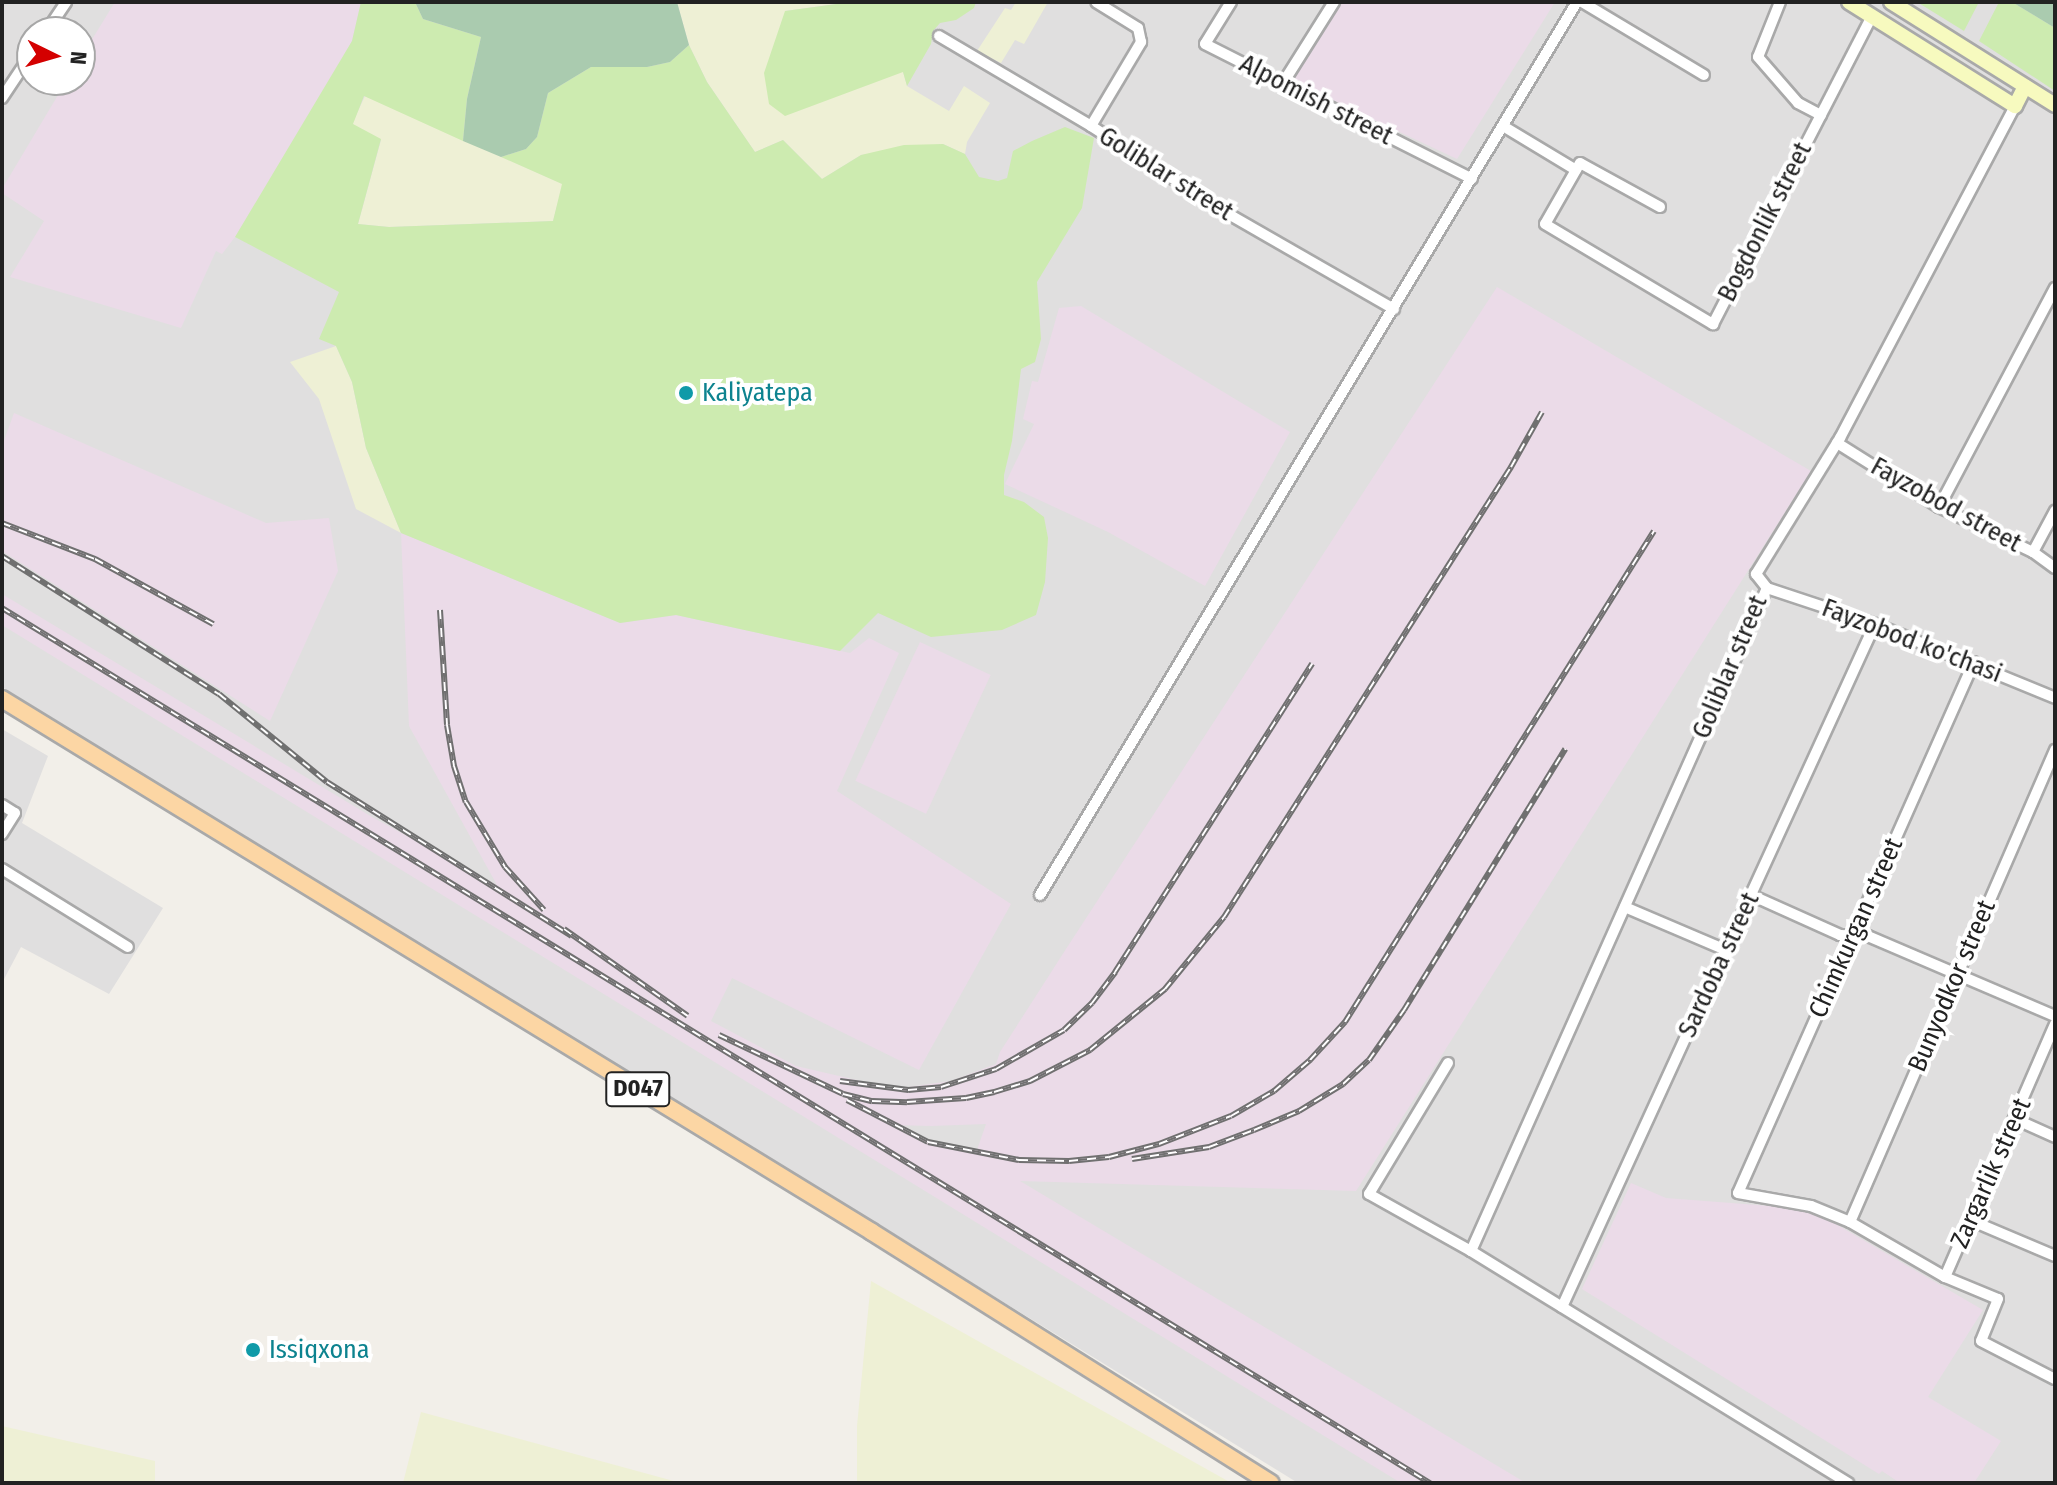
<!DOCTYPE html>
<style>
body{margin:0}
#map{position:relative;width:2057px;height:1485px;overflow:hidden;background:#f2efe9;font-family:"Fira Sans Condensed",sans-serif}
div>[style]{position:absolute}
.residential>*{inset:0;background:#e0dfdf}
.industrial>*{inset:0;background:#ebdbe8;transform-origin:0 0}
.farmland>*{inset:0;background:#eef0d5}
.grass>*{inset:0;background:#cdebb0}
.cemetery>*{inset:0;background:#aacbaf}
.roads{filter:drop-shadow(2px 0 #a9a9a9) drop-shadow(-2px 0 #a9a9a9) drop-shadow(0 2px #a9a9a9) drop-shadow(0 -2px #a9a9a9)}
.minor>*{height:10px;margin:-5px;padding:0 5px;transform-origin:5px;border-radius:5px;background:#fff}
.secondary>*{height:14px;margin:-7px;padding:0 7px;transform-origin:7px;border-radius:7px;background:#f7fabf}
.primary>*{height:16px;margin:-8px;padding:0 8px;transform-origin:8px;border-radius:8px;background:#fcd6a4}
.rail>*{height:6px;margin-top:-3px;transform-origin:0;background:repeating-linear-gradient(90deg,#fff 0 9px,#707070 0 18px);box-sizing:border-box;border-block:2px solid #707070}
.dots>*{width:22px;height:22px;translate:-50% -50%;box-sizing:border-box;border:4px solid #fff;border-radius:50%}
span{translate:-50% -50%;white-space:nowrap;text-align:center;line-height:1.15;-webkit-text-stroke:8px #fff;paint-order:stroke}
.shield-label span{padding:2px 6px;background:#fff;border:2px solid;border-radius:6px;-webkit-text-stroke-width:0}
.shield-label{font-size:24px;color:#222;font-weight:700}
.street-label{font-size:26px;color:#222}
.culture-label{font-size:26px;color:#0d838f}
.left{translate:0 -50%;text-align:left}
.frame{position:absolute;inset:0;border:4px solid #222;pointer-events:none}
.north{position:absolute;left:16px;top:16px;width:80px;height:80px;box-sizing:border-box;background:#fff;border:2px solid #a7a7a7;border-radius:50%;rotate:95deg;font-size:22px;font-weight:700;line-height:32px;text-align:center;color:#222}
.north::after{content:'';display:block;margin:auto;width:28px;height:36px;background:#d40000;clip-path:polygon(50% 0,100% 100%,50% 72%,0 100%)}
</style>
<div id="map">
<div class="residential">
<i style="clip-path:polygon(evenodd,2px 2px,2055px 2px,2055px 1483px,1298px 1483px,2px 687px,2px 2px,32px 32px,80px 32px,80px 80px,32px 80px,32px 32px)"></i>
<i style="clip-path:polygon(2px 729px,48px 756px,22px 823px,163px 908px,109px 994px,21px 947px,2px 983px)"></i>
</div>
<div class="industrial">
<i style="clip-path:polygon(115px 2px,361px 2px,352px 41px,316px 107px,235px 237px,222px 254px,216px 251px,181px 328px,10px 277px,44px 221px,2px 193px,2px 189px,67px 80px,80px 80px,80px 59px)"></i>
<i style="clip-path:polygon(1338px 2px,1555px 2px,1457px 159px,1289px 80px)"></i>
<i style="clip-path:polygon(evenodd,1497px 287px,1811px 471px,1356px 1191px,1020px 1181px,1526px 1483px,1401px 1483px,2px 625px,2px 594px,372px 817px,497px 885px,409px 726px,401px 533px,620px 623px,676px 615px,850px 653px,869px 638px,899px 653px,837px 791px,1011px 904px,919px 1070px,732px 978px,711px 1021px,796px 1066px,895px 1089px,951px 1081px,996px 1064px,1000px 1052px,1066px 949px,1497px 287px,893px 1125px,931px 1126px,986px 1124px,977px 1150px,944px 1146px,893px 1125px)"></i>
<i style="clip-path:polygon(1081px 306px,1290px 432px,1205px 586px,1108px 532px,1005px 484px,1034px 424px,1023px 419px,1032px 381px,1038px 382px,1059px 308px)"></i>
<i style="clip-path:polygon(14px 413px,266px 523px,329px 518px,338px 571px,270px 721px,2px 551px,2px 446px)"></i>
<i style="left:920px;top:642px;width:78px;height:153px;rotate:25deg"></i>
<i style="clip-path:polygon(1631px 1183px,1666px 1198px,1810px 1209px,1983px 1310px,1928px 1397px,2001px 1441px,1974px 1483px,1900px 1483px,1882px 1471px,1879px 1474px,1582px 1289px)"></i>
</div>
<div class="farmland">
<i style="clip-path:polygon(677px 2px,851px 2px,785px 11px,903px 72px,907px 86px,949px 111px,964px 86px,990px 103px,967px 142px,965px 154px,943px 144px,861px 155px,822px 179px,783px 140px,755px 152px,707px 82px,689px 45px)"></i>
<i style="clip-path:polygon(1016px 2px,1048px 2px,1024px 44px,1015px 40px,1001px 63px,977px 51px,1005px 8px,1011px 10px)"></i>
<i style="clip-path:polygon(365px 96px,563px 184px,553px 221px,389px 227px,358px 224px,381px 140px,352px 124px)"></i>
<i style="clip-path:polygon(336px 346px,352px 382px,366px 448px,401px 533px,356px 509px,319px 399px,290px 362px)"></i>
<i style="clip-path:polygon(871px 1281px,1226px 1480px,1231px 1483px,857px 1483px,857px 1426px)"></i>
<i style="clip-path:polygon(421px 1412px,681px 1483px,403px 1483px)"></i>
<i style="clip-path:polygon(2px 1426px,155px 1461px,155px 1483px,2px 1483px)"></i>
</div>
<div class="grass">
<i style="clip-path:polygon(361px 2px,415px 2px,423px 19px,481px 37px,467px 99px,463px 141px,364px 96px,353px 124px,381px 139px,358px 224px,389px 227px,553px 221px,562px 184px,501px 157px,526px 149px,537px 137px,548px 93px,591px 67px,647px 67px,670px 62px,689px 45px,707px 82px,755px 152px,783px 140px,822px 179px,861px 155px,904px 145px,943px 144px,965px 154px,979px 177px,998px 181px,1007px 178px,1013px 151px,1032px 141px,1065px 127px,1094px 138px,1082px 208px,1037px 282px,1041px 339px,1035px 362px,1021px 369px,1012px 441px,1004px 475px,1004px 495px,1024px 502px,1044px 517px,1048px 538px,1045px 582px,1036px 615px,1002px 630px,931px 637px,878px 613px,840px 651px,676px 615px,620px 623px,401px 533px,366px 448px,352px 382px,336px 346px,319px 339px,339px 292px,235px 237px,352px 41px)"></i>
<i style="clip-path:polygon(851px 2px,976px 2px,974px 8px,956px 20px,940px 23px,933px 31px,931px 44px,907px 86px,903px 72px,785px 116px,769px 104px,764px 73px,785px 11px)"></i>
<i style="clip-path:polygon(1917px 2px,1979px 2px,1964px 31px)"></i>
<i style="clip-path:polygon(1999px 2px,2012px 2px,2055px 28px,2055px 91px,1979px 41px)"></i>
</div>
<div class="cemetery">
<i style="clip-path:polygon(415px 2px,677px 2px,689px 45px,670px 62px,647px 67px,591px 67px,548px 93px,537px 137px,526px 149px,501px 157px,463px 141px,467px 99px,481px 37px,423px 19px)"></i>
<i style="clip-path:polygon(2012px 2px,2055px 2px,2055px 28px)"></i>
</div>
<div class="roads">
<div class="minor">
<i style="left:1231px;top:2px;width:49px;rotate:121.8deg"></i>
<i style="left:1205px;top:44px;width:299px;rotate:26.8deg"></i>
<i style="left:1582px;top:2px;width:142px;rotate:30.9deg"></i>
<i style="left:1780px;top:2px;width:59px;rotate:111.8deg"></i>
<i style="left:1758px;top:57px;width:61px;rotate:49deg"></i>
<i style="left:1798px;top:103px;width:26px;rotate:28deg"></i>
<i style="left:46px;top:32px;width:36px;rotate:-56deg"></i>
<i style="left:939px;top:36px;width:177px;rotate:30.6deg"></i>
<i style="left:1091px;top:126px;width:159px;rotate:32.7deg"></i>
<i style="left:1225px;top:212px;width:195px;rotate:29.9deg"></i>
<i style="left:1283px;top:83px;width:96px;rotate:-57.8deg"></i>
<i style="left:2px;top:98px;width:54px;rotate:-56.3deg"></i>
<i style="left:1091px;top:126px;width:98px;rotate:-59.2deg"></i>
<i style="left:1141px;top:42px;width:14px;rotate:-102deg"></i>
<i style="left:1138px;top:28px;width:49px;rotate:-148.2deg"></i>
<i style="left:1503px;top:126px;width:85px;rotate:31.1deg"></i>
<i style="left:1660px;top:207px;width:91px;rotate:-151.2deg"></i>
<i style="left:1580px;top:163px;width:70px;rotate:119.8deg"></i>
<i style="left:1545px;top:224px;width:196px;rotate:30.8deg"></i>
<i style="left:1713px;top:324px;width:347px;rotate:-62.7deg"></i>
<i style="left:1837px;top:443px;width:120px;rotate:32.1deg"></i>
<i style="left:1939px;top:507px;width:104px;rotate:25.6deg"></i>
<i style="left:2033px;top:552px;width:27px;rotate:36deg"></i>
<i style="left:1939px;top:507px;width:248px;rotate:-62.1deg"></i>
<i style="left:2033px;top:552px;width:47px;rotate:-61.8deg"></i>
<i style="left:1767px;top:588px;width:114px;rotate:18.4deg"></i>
<i style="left:1875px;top:624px;width:195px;rotate:22.3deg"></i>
<i style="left:1974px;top:662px;width:581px;rotate:113.96deg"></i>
<i style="left:1738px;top:1193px;width:74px;rotate:10.1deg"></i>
<i style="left:1811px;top:1206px;width:42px;rotate:22.3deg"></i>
<i style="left:1850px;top:1222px;width:110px;rotate:30.1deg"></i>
<i style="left:1945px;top:1277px;width:57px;rotate:22.5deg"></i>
<i style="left:1998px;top:1299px;width:45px;rotate:112deg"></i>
<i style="left:1981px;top:1341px;width:83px;rotate:27.2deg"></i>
<i style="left:2px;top:805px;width:15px;rotate:32deg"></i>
<i style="left:15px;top:813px;width:25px;rotate:122deg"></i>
<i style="left:2px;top:869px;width:148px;rotate:31.8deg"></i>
<i style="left:1040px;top:895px;width:1042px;rotate:-58.98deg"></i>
<i style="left:1751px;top:895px;width:98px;rotate:24.2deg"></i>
<i style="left:1840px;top:935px;width:28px;rotate:2deg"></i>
<i style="left:1868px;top:936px;width:203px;rotate:23.2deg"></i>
<i style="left:1625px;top:907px;width:110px;rotate:23.1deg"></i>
<i style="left:1448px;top:1063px;width:153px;rotate:121.1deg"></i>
<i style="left:1369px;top:1194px;width:117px;rotate:29.2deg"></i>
<i style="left:1471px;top:1251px;width:443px;rotate:31.6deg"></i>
<i style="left:2015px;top:1119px;width:44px;rotate:24.2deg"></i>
<i style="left:1970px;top:1220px;width:92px;rotate:23deg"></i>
<i style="left:1850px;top:1222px;width:515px;rotate:-66.52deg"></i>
<i style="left:1471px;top:1251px;width:726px;rotate:-65.94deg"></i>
<i style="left:1767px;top:588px;width:18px;rotate:-128deg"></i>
<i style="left:1756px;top:574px;width:160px;rotate:-58.3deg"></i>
<i style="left:1840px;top:438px;width:375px;rotate:-62.2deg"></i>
<i style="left:1945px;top:1277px;width:276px;rotate:-66.5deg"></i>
<i style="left:1562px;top:1307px;width:751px;rotate:-65.38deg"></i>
</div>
<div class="secondary">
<i style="left:1849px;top:2px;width:196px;rotate:32.1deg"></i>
<i style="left:2015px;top:106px;width:22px;rotate:-63deg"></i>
<i style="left:1891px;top:2px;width:194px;rotate:32.1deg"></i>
</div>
<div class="primary">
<i style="left:2px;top:699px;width:1020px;rotate:31.49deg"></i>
<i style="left:872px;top:1232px;width:471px;rotate:32.2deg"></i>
</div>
</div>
<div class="rail">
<i style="left:2px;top:523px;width:100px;rotate:21.2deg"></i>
<i style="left:95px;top:559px;width:135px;rotate:28.8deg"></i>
<i style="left:2px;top:556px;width:257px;rotate:32.5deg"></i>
<i style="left:219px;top:694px;width:139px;rotate:39.2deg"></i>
<i style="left:327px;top:782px;width:289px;rotate:32.2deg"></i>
<i style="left:2px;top:608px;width:1675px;rotate:31.5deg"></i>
<i style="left:440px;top:610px;width:115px;rotate:86.5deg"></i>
<i style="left:447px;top:725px;width:42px;rotate:80.3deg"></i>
<i style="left:454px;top:766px;width:38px;rotate:72deg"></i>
<i style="left:466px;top:802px;width:76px;rotate:59deg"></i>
<i style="left:505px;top:867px;width:58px;rotate:47.8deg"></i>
<i style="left:564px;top:929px;width:151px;rotate:35.1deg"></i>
<i style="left:719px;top:1035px;width:137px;rotate:25.4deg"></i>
<i style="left:843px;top:1094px;width:30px;rotate:14deg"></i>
<i style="left:872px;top:1101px;width:35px;rotate:2deg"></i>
<i style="left:907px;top:1102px;width:59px;rotate:-3.9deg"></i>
<i style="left:966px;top:1098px;width:29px;rotate:-12deg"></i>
<i style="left:994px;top:1092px;width:38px;rotate:-17deg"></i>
<i style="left:1030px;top:1081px;width:68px;rotate:-27.3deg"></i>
<i style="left:1090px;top:1050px;width:97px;rotate:-39.1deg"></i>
<i style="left:1165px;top:989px;width:93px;rotate:-50.7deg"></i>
<i style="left:1224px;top:917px;width:534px;rotate:-57.47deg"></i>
<i style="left:1511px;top:467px;width:63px;rotate:-60.6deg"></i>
<i style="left:840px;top:1081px;width:69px;rotate:7.5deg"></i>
<i style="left:908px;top:1090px;width:33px;rotate:-5deg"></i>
<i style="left:941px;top:1087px;width:58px;rotate:-18.1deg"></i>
<i style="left:996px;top:1069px;width:78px;rotate:-29.8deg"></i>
<i style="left:1064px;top:1030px;width:39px;rotate:-44deg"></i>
<i style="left:1092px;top:1003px;width:39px;rotate:-53deg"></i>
<i style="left:1115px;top:972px;width:366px;rotate:-57.4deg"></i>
<i style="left:847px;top:1100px;width:91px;rotate:27.4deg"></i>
<i style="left:928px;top:1142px;width:93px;rotate:11.2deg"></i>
<i style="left:1019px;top:1160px;width:50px;rotate:1.1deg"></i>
<i style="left:1069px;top:1161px;width:40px;rotate:-5.7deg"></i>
<i style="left:1109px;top:1157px;width:52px;rotate:-14.6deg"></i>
<i style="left:1159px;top:1144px;width:77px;rotate:-21.3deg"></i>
<i style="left:1231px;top:1116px;width:50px;rotate:-30.2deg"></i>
<i style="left:1274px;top:1091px;width:48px;rotate:-40.7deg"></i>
<i style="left:1310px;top:1060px;width:52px;rotate:-47.4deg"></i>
<i style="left:1345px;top:1022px;width:580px;rotate:-57.82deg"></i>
<i style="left:1132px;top:1159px;width:78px;rotate:-8.9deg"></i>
<i style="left:1209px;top:1147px;width:48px;rotate:-20.7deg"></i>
<i style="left:1254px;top:1130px;width:49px;rotate:-22.9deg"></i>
<i style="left:1299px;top:1111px;width:52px;rotate:-31.5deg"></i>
<i style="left:1343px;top:1084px;width:35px;rotate:-43deg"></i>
<i style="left:1369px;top:1060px;width:61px;rotate:-55deg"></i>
<i style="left:1404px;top:1010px;width:307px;rotate:-58.3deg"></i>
</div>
<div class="dots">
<i style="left:686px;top:393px;background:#0f9aa8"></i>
<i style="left:253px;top:1350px;background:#0f9aa8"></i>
</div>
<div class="shield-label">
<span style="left:638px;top:1089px">D047</span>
</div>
<div class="street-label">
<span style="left:1316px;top:100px;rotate:27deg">Alpomish street</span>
<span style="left:1166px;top:174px;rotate:32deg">Goliblar street</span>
<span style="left:1765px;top:222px;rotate:-63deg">Bogdonlik street</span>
<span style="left:1946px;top:505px;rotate:29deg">Fayzobod street</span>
<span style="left:1912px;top:641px;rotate:21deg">Fayzobod ko'chasi</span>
<span style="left:1730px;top:667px;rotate:-67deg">Goliblar street</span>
<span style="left:1856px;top:928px;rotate:-66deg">Chimkurgan street</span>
<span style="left:1719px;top:965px;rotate:-65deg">Sardoba street</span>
<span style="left:1952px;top:986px;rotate:-67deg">Bunyodkor street</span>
<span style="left:1991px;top:1173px;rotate:-66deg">Zargarlik street</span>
</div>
<div class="culture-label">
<span class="left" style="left:702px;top:393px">Kaliyatepa</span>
<span class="left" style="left:269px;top:1350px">Issiqxona</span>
</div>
<div class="frame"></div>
<div class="north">N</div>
</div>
